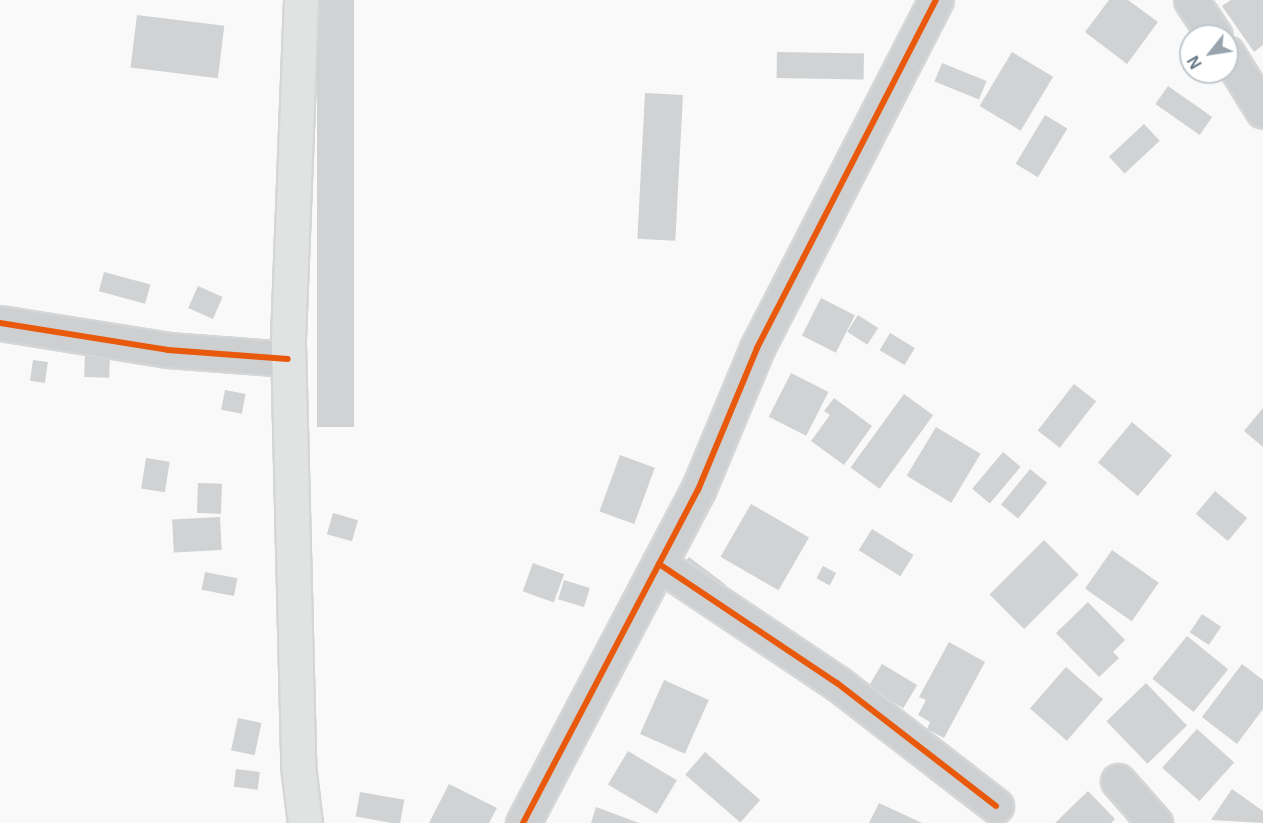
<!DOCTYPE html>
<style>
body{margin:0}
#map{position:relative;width:1263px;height:823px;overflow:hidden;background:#f9f9f9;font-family:Arial,sans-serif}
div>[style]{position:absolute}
.building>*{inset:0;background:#d0d2d3;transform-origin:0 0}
.roads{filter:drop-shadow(2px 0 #d5d6d7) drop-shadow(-2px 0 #d5d6d7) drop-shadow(0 2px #d5d6d7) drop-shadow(0 -2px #d5d6d7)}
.minor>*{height:33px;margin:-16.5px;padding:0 16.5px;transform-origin:16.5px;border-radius:16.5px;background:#cecfd0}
.major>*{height:33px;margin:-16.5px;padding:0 16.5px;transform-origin:16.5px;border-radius:16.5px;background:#e1e2e2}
.cycleway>*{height:6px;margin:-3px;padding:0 3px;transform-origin:3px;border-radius:3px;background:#e8590c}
span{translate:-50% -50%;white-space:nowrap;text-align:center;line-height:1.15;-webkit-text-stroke:6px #fff;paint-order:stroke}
.north{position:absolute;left:1179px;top:24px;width:60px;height:60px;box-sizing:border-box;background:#fff;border:2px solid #c1c8cd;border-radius:50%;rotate:240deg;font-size:16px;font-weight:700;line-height:24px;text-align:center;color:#657683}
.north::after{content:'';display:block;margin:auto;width:21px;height:27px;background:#99a4ac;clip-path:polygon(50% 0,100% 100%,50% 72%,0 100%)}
</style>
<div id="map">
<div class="building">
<i style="left:317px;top:0;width:37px;height:427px"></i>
<i style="clip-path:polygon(1109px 0,1128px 0,1158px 22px,1127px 64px,1085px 32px)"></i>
<i style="clip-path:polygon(1231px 0,1263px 0,1263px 45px,1254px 52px,1222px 6px)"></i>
<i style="left:137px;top:15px;width:88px;height:53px;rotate:7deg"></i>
<i style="left:777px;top:52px;width:87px;height:26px;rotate:1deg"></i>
<i style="left:1012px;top:52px;width:48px;height:63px;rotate:31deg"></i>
<i style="left:942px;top:63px;width:48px;height:20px;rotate:22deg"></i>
<i style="left:1168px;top:86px;width:54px;height:22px;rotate:35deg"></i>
<i style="left:645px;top:93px;width:38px;height:146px;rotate:3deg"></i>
<i style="left:1045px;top:115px;width:26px;height:57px;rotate:31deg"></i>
<i style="left:1144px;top:124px;width:23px;height:48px;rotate:47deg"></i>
<i style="left:104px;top:272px;width:48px;height:20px;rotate:15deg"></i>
<i style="left:198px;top:286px;width:27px;height:24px;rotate:24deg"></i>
<i style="left:821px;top:298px;width:38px;height:42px;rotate:27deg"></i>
<i style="left:858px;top:315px;width:24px;height:20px;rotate:33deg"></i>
<i style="left:890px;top:333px;width:29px;height:20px;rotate:31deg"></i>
<i style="left:85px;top:354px;width:25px;height:23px;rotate:2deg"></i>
<i style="left:33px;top:360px;width:15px;height:21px;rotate:8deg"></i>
<i style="left:791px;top:373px;width:42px;height:49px;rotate:27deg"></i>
<i style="left:1074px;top:384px;width:28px;height:59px;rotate:38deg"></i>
<i style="left:225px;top:390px;width:21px;height:20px;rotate:11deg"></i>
<i style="left:904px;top:394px;width:36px;height:91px;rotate:36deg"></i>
<i style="clip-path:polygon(834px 398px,872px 426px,844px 465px,811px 441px,830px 415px,824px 411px)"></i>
<i style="clip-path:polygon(1263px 408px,1263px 447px,1244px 431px)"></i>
<i style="left:1132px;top:422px;width:52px;height:53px;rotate:40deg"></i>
<i style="left:936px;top:427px;width:52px;height:57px;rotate:31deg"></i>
<i style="left:1003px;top:452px;width:23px;height:48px;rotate:40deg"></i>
<i style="left:620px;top:455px;width:37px;height:60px;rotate:20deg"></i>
<i style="left:146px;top:458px;width:24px;height:31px;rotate:9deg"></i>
<i style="left:1030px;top:469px;width:22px;height:46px;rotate:39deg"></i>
<i style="left:198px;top:483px;width:24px;height:30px;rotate:2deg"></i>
<i style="left:1215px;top:491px;width:42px;height:30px;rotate:40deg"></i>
<i style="left:751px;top:504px;width:67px;height:61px;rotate:30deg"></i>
<i style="left:333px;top:513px;width:26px;height:22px;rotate:16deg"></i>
<i style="left:220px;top:517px;width:33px;height:48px;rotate:87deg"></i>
<i style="left:872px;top:529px;width:49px;height:25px;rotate:32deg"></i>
<i style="left:1044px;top:540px;width:49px;height:77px;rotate:45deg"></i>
<i style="left:1112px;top:550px;width:57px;height:47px;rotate:35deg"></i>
<i style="left:689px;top:557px;width:46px;height:14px;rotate:37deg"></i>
<i style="left:533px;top:563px;width:33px;height:30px;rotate:20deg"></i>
<i style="left:823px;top:566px;width:15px;height:14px;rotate:28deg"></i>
<i style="left:205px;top:572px;width:33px;height:18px;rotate:11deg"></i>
<i style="left:564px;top:580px;width:27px;height:20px;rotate:17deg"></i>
<i style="clip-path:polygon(1088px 602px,1125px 640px,1113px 652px,1119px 658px,1099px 677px,1056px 633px)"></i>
<i style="left:1202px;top:614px;width:23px;height:22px;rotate:34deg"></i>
<i style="left:1187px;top:636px;width:53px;height:55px;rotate:39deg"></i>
<i style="clip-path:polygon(949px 642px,985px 662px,944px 738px,927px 729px,930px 722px,918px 715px,926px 700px,919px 697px)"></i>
<i style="left:882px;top:664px;width:41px;height:27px;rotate:31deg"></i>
<i style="clip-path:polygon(1242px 664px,1263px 680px,1263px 709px,1237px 744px,1202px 717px)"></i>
<i style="left:1066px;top:667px;width:49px;height:55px;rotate:41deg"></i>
<i style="left:664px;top:680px;width:49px;height:59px;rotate:24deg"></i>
<i style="left:1146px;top:683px;width:59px;height:55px;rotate:46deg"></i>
<i style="left:238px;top:718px;width:24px;height:33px;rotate:12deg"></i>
<i style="left:1197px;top:729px;width:50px;height:52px;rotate:42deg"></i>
<i style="left:628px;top:751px;width:57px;height:39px;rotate:31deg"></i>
<i style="left:705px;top:752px;width:73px;height:30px;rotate:41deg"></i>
<i style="left:236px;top:769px;width:24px;height:18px;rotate:7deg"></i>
<i style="clip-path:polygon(449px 784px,497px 808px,489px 823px,429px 823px)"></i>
<i style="clip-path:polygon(1232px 789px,1263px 811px,1263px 823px,1211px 820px)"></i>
<i style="clip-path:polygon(1088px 791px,1115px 819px,1111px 823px,1055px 823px)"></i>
<i style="left:360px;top:792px;width:45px;height:25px;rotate:10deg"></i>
<i style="clip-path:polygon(879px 803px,922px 823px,869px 823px)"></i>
<i style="clip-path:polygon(596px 807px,639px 823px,591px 823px)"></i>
</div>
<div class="roads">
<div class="minor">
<i style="left:1191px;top:0;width:43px;rotate:56.3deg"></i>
<i style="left:1227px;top:53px;width:68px;rotate:58.2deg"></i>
<i style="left:0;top:323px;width:170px;rotate:9.1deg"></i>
<i style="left:168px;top:350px;width:120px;rotate:4.3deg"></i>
<i style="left:659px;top:564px;width:214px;rotate:33.8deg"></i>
<i style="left:837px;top:683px;width:201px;rotate:37.7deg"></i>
<i style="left:1118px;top:781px;width:56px;rotate:48.6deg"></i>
<i style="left:523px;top:823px;width:376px;rotate:-62.3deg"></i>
<i style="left:698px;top:490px;width:154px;rotate:-67.4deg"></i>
<i style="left:757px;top:348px;width:391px;rotate:-62.8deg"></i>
</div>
<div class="major">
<i style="left:301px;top:0;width:344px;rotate:92.2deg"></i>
<i style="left:288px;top:344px;width:422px;rotate:88.6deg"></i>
<i style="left:298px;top:766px;width:57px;rotate:83deg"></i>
</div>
</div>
<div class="cycleway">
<i style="left:0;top:323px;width:170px;rotate:9.1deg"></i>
<i style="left:168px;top:350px;width:120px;rotate:4.3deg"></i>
<i style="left:659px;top:564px;width:214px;rotate:33.8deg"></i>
<i style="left:837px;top:683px;width:201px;rotate:37.7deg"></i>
<i style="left:523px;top:823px;width:376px;rotate:-62.3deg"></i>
<i style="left:698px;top:490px;width:154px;rotate:-67.4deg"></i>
<i style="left:757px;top:348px;width:391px;rotate:-62.8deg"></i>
</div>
<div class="north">N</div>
</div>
